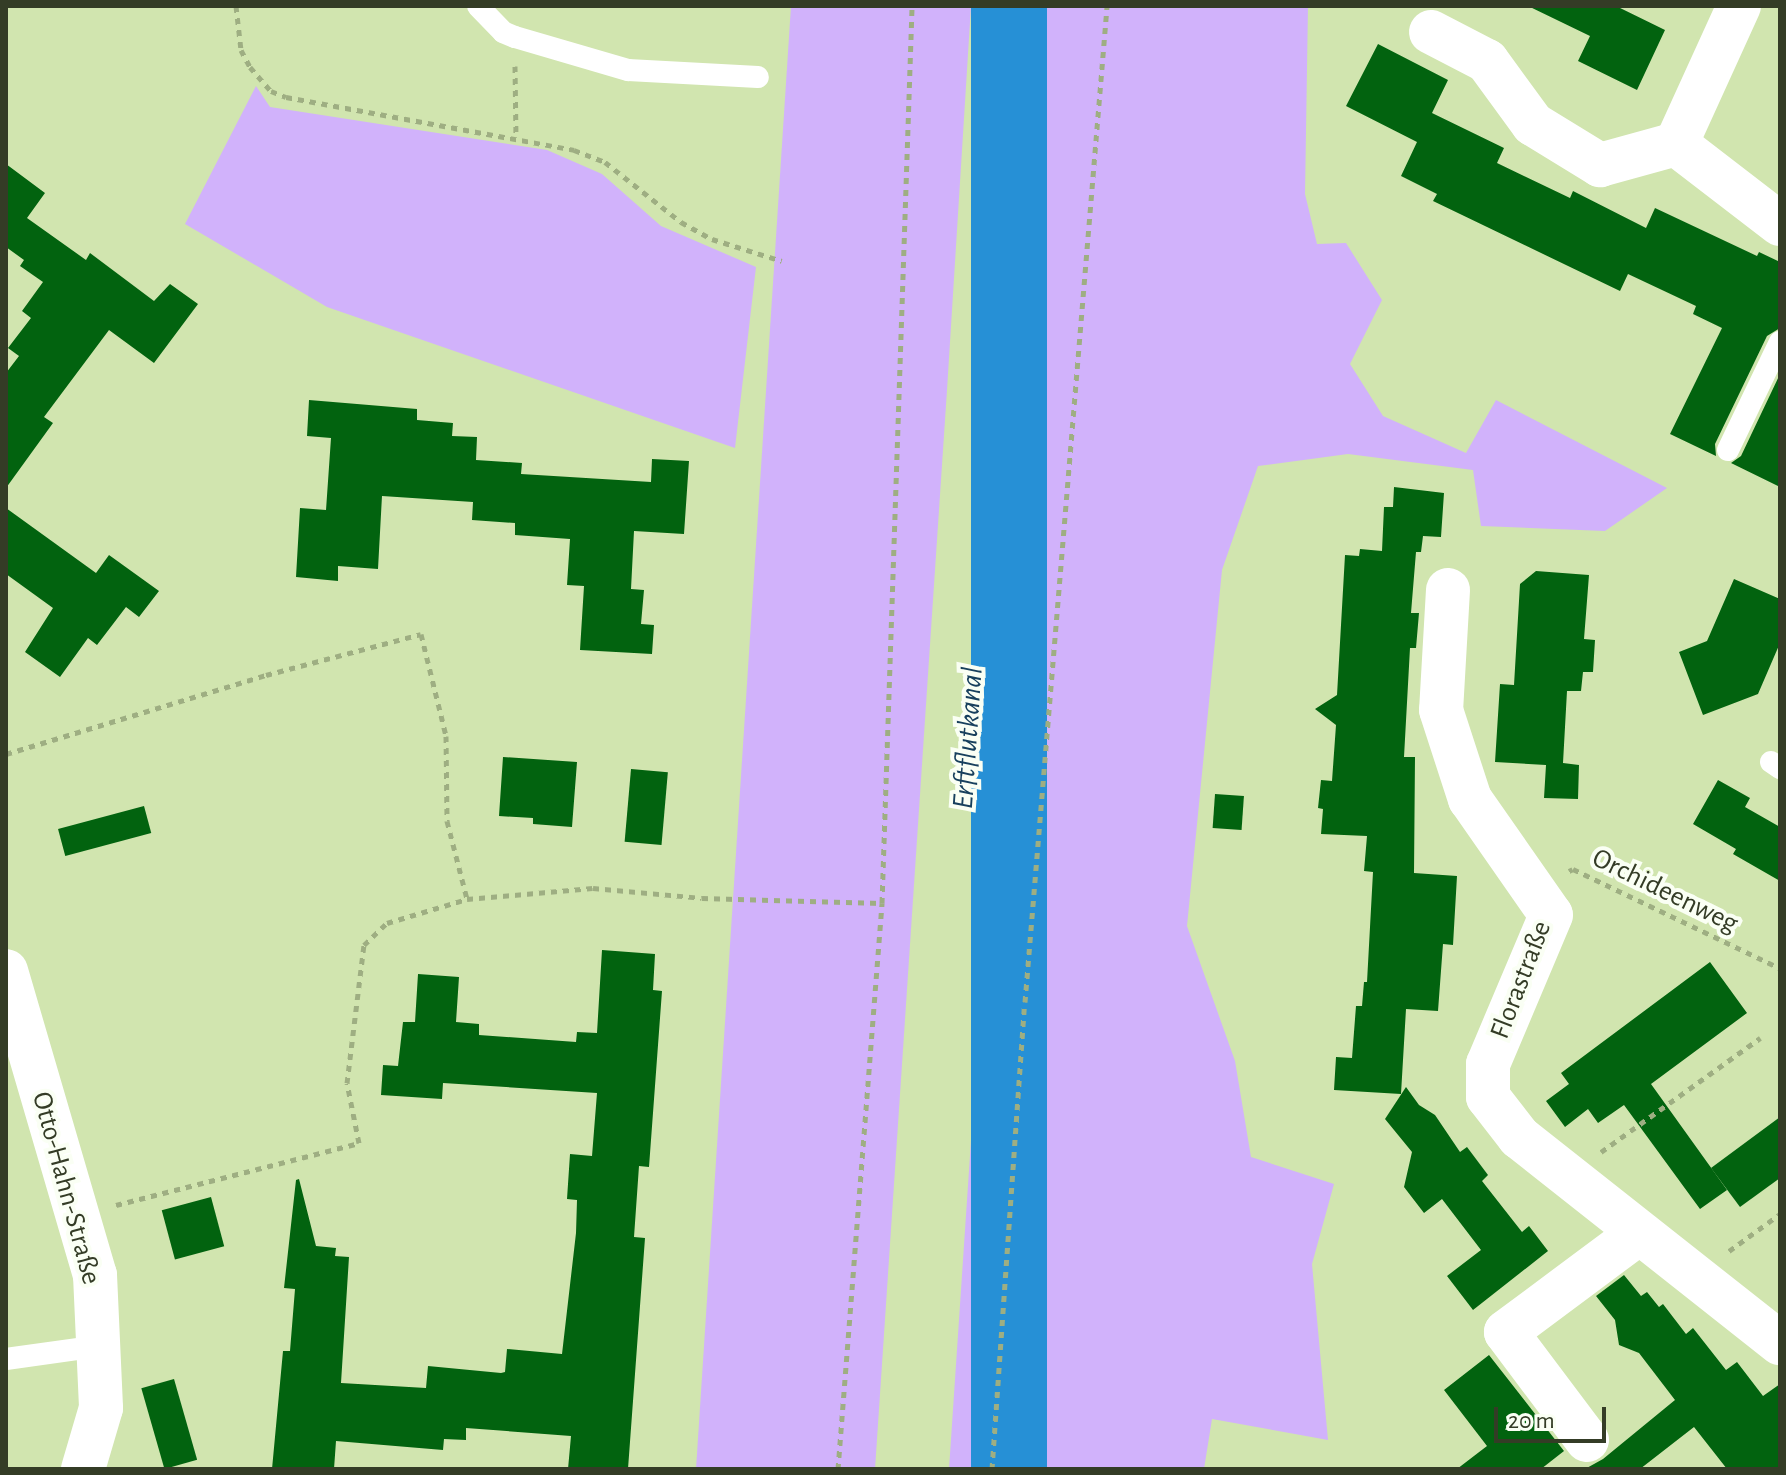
<!DOCTYPE html>
<meta charset="utf-8">
<style>
body{margin:0}
#map{position:relative;width:1786px;height:1475px;overflow:hidden;background:#d1e5af;font-family:"Alegreya Sans",sans-serif}
div>[style]{position:absolute}
.green>*{inset:0;background:#d1b2fb}
.water>*{inset:0;background:#2690d6;transform-origin:0 0}
.building>*{inset:0;background:#02630f;transform-origin:0 0}
.path>*{height:5px;margin-top:-2.5px;transform-origin:0;background:repeating-linear-gradient(90deg,#9eae82 0 6px,transparent 0 12px)}
.lane>*{height:22px;margin:-11px;padding:0 11px;transform-origin:11px;border-radius:11px;background:#fff}
.street>*{height:44px;margin:-22px;padding:0 22px;transform-origin:22px;border-radius:22px;background:#fff}
span{translate:-50% -50%;white-space:nowrap;text-align:center;line-height:1.15;-webkit-text-stroke:8px #fafff4;paint-order:stroke}
.street-label{font-size:28px;color:#343c26}
.water-label{font-size:30px;color:#18405d;font-style:italic}
.frame{position:absolute;inset:0;border:8px solid #343c26;pointer-events:none}
.scale{position:absolute;left:1494px;top:1407px;width:112px;height:36px;box-sizing:border-box;border:4px solid #343c26;border-top:0;padding-left:10px;font-size:24px;line-height:28px;white-space:nowrap;color:#343c26;-webkit-text-stroke:6px #fafff4;paint-order:stroke}
</style>
<div id="map">
<div class="green">
<i style="clip-path:polygon(791px 6px,971px 6px,947px 390px,875px 1469px,696px 1469px)"></i>
<i style="clip-path:polygon(1047px 6px,1308px 6px,1305px 194px,1317px 244px,1346px 243px,1382px 300px,1350px 364px,1383px 416px,1466px 453px,1496px 400px,1667px 488px,1605px 531px,1481px 526px,1473px 470px,1348px 454px,1258px 466px,1222px 570px,1187px 926px,1235px 1061px,1251px 1157px,1334px 1184px,1312px 1264px,1328px 1440px,1212px 1419px,1204px 1469px,949px 1469px)"></i>
<i style="clip-path:polygon(256px 86px,270px 107px,547px 150px,602px 174px,661px 226px,756px 267px,735px 448px,327px 307px,185px 224px)"></i>
</div>
<div class="water">
<i style="left:971px;top:6px;width:76px;height:1466px"></i>
</div>
<div class="building">
<i style="clip-path:polygon(1528px 6px,1616px 6px,1665px 30px,1637px 90px,1578px 61px,1590px 36px)"></i>
<i style="clip-path:polygon(1378px 44px,1448px 80px,1432px 113px,1504px 148px,1497px 163px,1570px 198px,1573px 191px,1646px 228px,1655px 208px,1757px 256px,1759px 252px,1780px 262px,1780px 328px,1767px 336px,1715px 444px,1716px 456px,1670px 434px,1722px 328px,1693px 314px,1696px 306px,1628px 274px,1620px 291px,1433px 201px,1437px 194px,1401px 176px,1417px 142px,1346px 106px)"></i>
<i style="clip-path:polygon(6px 164px,45px 193px,27px 218px,86px 260px,90px 253px,154px 301px,170px 284px,198px 304px,154px 363px,109px 330px,44px 417px,53px 423px,6px 488px,6px 373px,19px 356px,8px 348px,31px 318px,22px 311px,43px 282px,20px 266px,24px 260px,6px 247px)"></i>
<i style="clip-path:polygon(1780px 374px,1780px 487px,1731px 463px,1741px 456px)"></i>
<i style="clip-path:polygon(309px 400px,417px 409px,417px 420px,453px 423px,452px 436px,477px 437px,476px 460px,522px 463px,521px 474px,651px 482px,652px 459px,689px 461px,684px 534px,634px 531px,631px 589px,644px 590px,641px 624px,654px 625px,652px 654px,580px 650px,584px 586px,567px 585px,570px 539px,515px 535px,515px 523px,472px 520px,473px 502px,382px 496px,378px 569px,338px 566px,338px 581px,296px 577px,300px 508px,326px 510px,331px 438px,307px 436px)"></i>
<i style="clip-path:polygon(1394px 487px,1444px 493px,1441px 537px,1423px 536px,1421px 552px,1416px 552px,1411px 613px,1419px 613px,1416px 648px,1410px 648px,1404px 757px,1415px 757px,1414px 873px,1457px 876px,1453px 945px,1443px 944px,1438px 1011px,1406px 1009px,1401px 1094px,1334px 1090px,1336px 1057px,1352px 1058px,1356px 1006px,1362px 1006px,1364px 982px,1367px 982px,1373px 872px,1364px 871px,1367px 836px,1321px 834px,1323px 809px,1318px 808px,1321px 780px,1332px 781px,1336px 725px,1315px 709px,1337px 695px,1345px 555px,1359px 556px,1360px 549px,1382px 551px,1384px 507px,1393px 507px)"></i>
<i style="clip-path:polygon(6px 508px,96px 573px,109px 555px,159px 591px,139px 617px,126px 607px,97px 645px,88px 638px,60px 677px,25px 652px,53px 608px,6px 574px)"></i>
<i style="clip-path:polygon(1536px 571px,1589px 575px,1584px 639px,1595px 640px,1593px 672px,1583px 672px,1581px 691px,1567px 691px,1563px 763px,1579px 765px,1578px 799px,1544px 798px,1546px 765px,1495px 762px,1500px 684px,1514px 685px,1520px 584px)"></i>
<i style="clip-path:polygon(1734px 579px,1780px 599px,1780px 643px,1758px 694px,1703px 715px,1679px 652px,1707px 641px)"></i>
<i style="clip-path:polygon(503px 757px,577px 762px,572px 827px,533px 824px,533px 818px,499px 816px)"></i>
<i style="left:631px;top:769px;width:37px;height:73px;rotate:5deg"></i>
<i style="clip-path:polygon(1718px 780px,1750px 798px,1745px 807px,1780px 827px,1780px 881px,1733px 854px,1736px 849px,1693px 824px)"></i>
<i style="left:1215px;top:794px;width:29px;height:34px;rotate:4deg"></i>
<i style="left:144px;top:806px;width:28px;height:89px;rotate:75deg"></i>
<i style="clip-path:polygon(602px 950px,655px 954px,653px 990px,662px 991px,649px 1167px,639px 1166px,634px 1237px,645px 1238px,628px 1469px,568px 1469px,571px 1436px,466px 1428px,466px 1440px,444px 1439px,443px 1450px,336px 1441px,334px 1469px,272px 1469px,283px 1351px,290px 1351px,295px 1289px,284px 1288px,296px 1180px,299px 1179px,316px 1246px,336px 1248px,335px 1256px,349px 1257px,341px 1383px,426px 1388px,428px 1366px,501px 1373px,505px 1372px,507px 1349px,562px 1354px,576px 1233px,577px 1200px,567px 1199px,570px 1154px,592px 1156px,597px 1093px,443px 1083px,442px 1099px,381px 1095px,383px 1065px,398px 1066px,403px 1022px,415px 1022px,418px 974px,459px 977px,456px 1022px,479px 1024px,479px 1035px,576px 1042px,577px 1032px,597px 1033px)"></i>
<i style="clip-path:polygon(1710px 962px,1747px 1013px,1651px 1084px,1727px 1190px,1700px 1209px,1624px 1105px,1598px 1123px,1588px 1109px,1565px 1127px,1546px 1101px,1569px 1084px,1561px 1073px)"></i>
<i style="clip-path:polygon(1406px 1087px,1419px 1105px,1435px 1115px,1460px 1152px,1467px 1147px,1488px 1175px,1482px 1181px,1522px 1232px,1529px 1226px,1548px 1251px,1473px 1310px,1447px 1276px,1481px 1250px,1442px 1199px,1424px 1213px,1404px 1187px,1412px 1152px,1385px 1119px)"></i>
<i style="clip-path:polygon(1780px 1117px,1780px 1178px,1740px 1207px,1711px 1168px)"></i>
<i style="left:211px;top:1197px;width:51px;height:51px;rotate:75deg"></i>
<i style="clip-path:polygon(1624px 1275px,1641px 1296px,1647px 1292px,1659px 1307px,1663px 1304px,1686px 1334px,1693px 1328px,1726px 1370px,1737px 1362px,1763px 1396px,1780px 1384px,1780px 1469px,1727px 1469px,1694px 1427px,1640px 1469px,1585px 1469px,1603px 1459px,1675px 1400px,1639px 1353px,1619px 1345px,1615px 1320px,1596px 1296px)"></i>
<i style="clip-path:polygon(1489px 1355px,1564px 1451px,1541px 1469px,1457px 1469px,1487px 1446px,1444px 1390px)"></i>
<i style="left:174px;top:1379px;width:84px;height:34px;rotate:74deg"></i>
</div>
<div class="path">
<i style="left:236px;top:6px;width:44px;rotate:83.5deg"></i>
<i style="left:241px;top:50px;width:19px;rotate:62deg"></i>
<i style="left:250px;top:67px;width:32px;rotate:49deg"></i>
<i style="left:271px;top:91px;width:16px;rotate:22deg"></i>
<i style="left:286px;top:97px;width:293px;rotate:10.4deg"></i>
<i style="left:574px;top:150px;width:33px;rotate:21deg"></i>
<i style="left:605px;top:162px;width:97px;rotate:38.3deg"></i>
<i style="left:681px;top:222px;width:35px;rotate:29deg"></i>
<i style="left:712px;top:239px;width:73px;rotate:17.4deg"></i>
<i style="left:515px;top:66px;width:70px;rotate:89.2deg"></i>
<i style="left:6px;top:754px;width:272px;rotate:-16.9deg"></i>
<i style="left:266px;top:675px;width:160px;rotate:-14.8deg"></i>
<i style="left:421px;top:634px;width:105px;rotate:76.2deg"></i>
<i style="left:446px;top:736px;width:85px;rotate:89.3deg"></i>
<i style="left:447px;top:821px;width:81px;rotate:75.6deg"></i>
<i style="left:1569px;top:871px;width:4px;rotate:-27deg"></i>
<i style="left:1573px;top:869px;width:229px;rotate:25.6deg"></i>
<i style="left:1601px;top:1152px;width:196px;rotate:-35.6deg"></i>
<i style="left:116px;top:1205px;width:251px;rotate:-14.3deg"></i>
<i style="left:359px;top:1143px;width:61px;rotate:-101.3deg"></i>
<i style="left:347px;top:1083px;width:139px;rotate:-83deg"></i>
<i style="left:364px;top:945px;width:32px;rotate:-44deg"></i>
<i style="left:387px;top:923px;width:84px;rotate:-16.7deg"></i>
<i style="left:467px;top:899px;width:126px;rotate:-5deg"></i>
<i style="left:593px;top:888px;width:109px;rotate:5.2deg"></i>
<i style="left:702px;top:898px;width:180px;rotate:1.6deg"></i>
<i style="left:1729px;top:1251px;width:63px;rotate:-36deg"></i>
<i style="left:838px;top:1469px;width:568px;rotate:-85.55deg"></i>
<i style="left:882px;top:903px;width:898px;rotate:-88.08deg"></i>
<i style="left:992px;top:1469px;width:468px;rotate:-86deg"></i>
<i style="left:1025px;top:1002px;width:999px;rotate:-85.29deg"></i>
</div>
<div class="lane">
<i style="left:478px;top:6px;width:36px;rotate:46deg"></i>
<i style="left:503px;top:32px;width:13px;rotate:23deg"></i>
<i style="left:515px;top:37px;width:118px;rotate:16.3deg"></i>
<i style="left:628px;top:70px;width:130px;rotate:3.1deg"></i>
<i style="left:1728px;top:450px;width:120px;rotate:-64.3deg"></i>
<i style="left:1771px;top:762px;width:11px;rotate:34deg"></i>
<i style="left:6px;top:1359px;width:93px;rotate:-8deg"></i>
</div>
<div class="street">
<i style="left:1739px;top:6px;width:152px;rotate:114.5deg"></i>
<i style="left:1676px;top:144px;width:131px;rotate:37.6deg"></i>
<i style="left:1431px;top:32px;width:63px;rotate:27.4deg"></i>
<i style="left:1487px;top:61px;width:78px;rotate:53.9deg"></i>
<i style="left:1533px;top:124px;width:79px;rotate:31.5deg"></i>
<i style="left:1600px;top:165px;width:79px;rotate:-15.4deg"></i>
<i style="left:1448px;top:590px;width:120px;rotate:93.3deg"></i>
<i style="left:1441px;top:710px;width:94px;rotate:72deg"></i>
<i style="left:1470px;top:799px;width:141px;rotate:55.1deg"></i>
<i style="left:1551px;top:915px;width:162px;rotate:112.9deg"></i>
<i style="left:1488px;top:1064px;width:33px;rotate:90deg"></i>
<i style="left:1488px;top:1097px;width:51px;rotate:52.2deg"></i>
<i style="left:1519px;top:1137px;width:333px;rotate:38.3deg"></i>
<i style="left:6px;top:971px;width:317px;rotate:73.7deg"></i>
<i style="left:95px;top:1275px;width:133px;rotate:87.4deg"></i>
<i style="left:101px;top:1408px;width:64px;rotate:106.4deg"></i>
<i style="left:1587px;top:1440px;width:135px;rotate:-126.9deg"></i>
<i style="left:1506px;top:1332px;width:166px;rotate:-36.7deg"></i>
</div>
<div class="street-label">
<span style="left:1665px;top:891px;rotate:26deg">Orchideenweg</span>
<span style="left:1521px;top:980px;rotate:-69deg">Florastraße</span>
<span style="left:66px;top:1188px;rotate:75deg">Otto-Hahn-Straße</span>
</div>
<div class="water-label">
<span style="left:968px;top:738px;rotate:-86deg">Erftflutkanal</span>
</div>
<div class="frame"></div>
<div class="scale">20 m</div>
</div>
